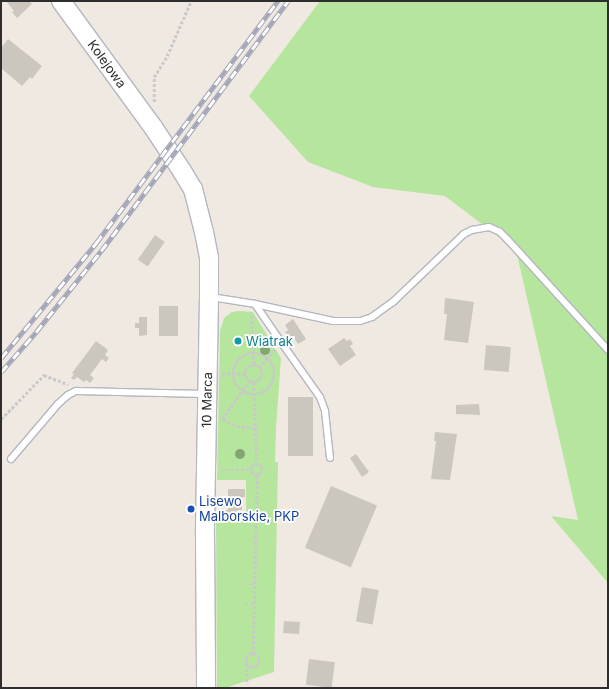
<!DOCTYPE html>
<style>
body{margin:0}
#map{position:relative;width:609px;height:689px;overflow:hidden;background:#efe9e1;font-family:Inter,sans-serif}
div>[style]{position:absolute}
.green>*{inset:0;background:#b6e59e}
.building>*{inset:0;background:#cbc7bf;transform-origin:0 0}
.path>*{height:2.5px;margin-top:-1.25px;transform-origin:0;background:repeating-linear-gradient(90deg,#c9c9c9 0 3px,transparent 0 5px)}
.path>.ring{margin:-1.25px;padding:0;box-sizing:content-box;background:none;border:2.5px solid #c9c9c9;border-radius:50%}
.roads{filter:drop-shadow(1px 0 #b4b7c1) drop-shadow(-1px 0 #b4b7c1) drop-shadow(0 1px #b4b7c1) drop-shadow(0 -1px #b4b7c1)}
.lane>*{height:6px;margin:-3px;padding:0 3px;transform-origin:3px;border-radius:3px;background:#fff}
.secondary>*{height:18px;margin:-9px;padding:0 9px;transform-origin:9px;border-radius:9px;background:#fff}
.rail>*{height:4.5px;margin-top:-2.25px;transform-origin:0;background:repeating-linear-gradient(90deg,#fff 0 9px,#a3a6b8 0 18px);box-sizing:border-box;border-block:1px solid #a3a6b8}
.trees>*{width:10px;height:10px;margin:-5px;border-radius:50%;background:#84a574}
.dots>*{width:11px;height:11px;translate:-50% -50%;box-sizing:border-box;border:2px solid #fff;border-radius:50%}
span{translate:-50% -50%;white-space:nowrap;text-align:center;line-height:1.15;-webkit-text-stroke:3.5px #fff;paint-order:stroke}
.street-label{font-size:13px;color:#2e2e2e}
.culture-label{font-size:13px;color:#0d838f}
.left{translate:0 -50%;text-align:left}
.transit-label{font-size:13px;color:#164399}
.frame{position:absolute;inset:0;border:2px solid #2e2e2e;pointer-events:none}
</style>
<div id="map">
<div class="green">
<i style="clip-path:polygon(320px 1px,608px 1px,608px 583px,551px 516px,578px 520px,516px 250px,445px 196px,373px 187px,308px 162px,249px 96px)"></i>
<i style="clip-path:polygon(239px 311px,253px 312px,281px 358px,276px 428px,275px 462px,278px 462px,274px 672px,228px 687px,217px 687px,216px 519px,246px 518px,246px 480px,217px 480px,220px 331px,224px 318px,232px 312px)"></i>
</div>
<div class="building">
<i style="clip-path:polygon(6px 1px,29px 1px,32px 4px,17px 18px,12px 12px,14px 11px)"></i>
<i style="clip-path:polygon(8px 39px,42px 66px,32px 79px,30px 77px,22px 86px,1px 68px,1px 48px)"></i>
<i style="left:155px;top:235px;width:12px;height:30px;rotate:35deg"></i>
<i style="clip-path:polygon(445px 298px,474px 302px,468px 343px,444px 340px,447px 314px,444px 314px)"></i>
<i style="left:159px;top:306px;width:19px;height:30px"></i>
<i style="clip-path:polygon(139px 317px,147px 317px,147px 335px,139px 336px,139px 328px,135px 328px,135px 323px,139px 323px)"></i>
<i style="clip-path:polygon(293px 319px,306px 339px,298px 344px,293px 336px,290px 338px,285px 332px,288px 330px,285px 325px)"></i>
<i style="clip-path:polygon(344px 338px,347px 341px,350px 339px,353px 344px,350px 346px,356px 355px,340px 366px,328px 349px)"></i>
<i style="clip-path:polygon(96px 341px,108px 350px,105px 355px,109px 358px,106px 362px,102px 359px,90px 375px,94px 378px,90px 383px,86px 380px,84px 382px,77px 377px,74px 380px,71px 378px,74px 374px,72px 373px)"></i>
<i style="left:486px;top:345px;width:25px;height:25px;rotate:5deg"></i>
<i style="left:288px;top:397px;width:25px;height:59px"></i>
<i style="clip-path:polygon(479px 404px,480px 415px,456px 414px,456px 405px)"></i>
<i style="clip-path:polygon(435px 432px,457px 434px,450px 480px,431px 479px,436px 441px,434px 441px)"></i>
<i style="clip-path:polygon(356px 454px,369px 472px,362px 477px,350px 458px)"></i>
<i style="left:331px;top:486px;width:50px;height:67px;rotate:23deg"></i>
<i style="clip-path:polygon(228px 489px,245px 489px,245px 497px,242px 497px,242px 510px,237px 510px,237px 518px,224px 518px,224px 510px,228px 510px)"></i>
<i style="left:362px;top:587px;width:17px;height:35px;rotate:10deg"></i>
<i style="left:284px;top:621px;width:16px;height:12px;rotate:4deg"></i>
<i style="left:309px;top:659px;width:26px;height:26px;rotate:7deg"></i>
</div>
<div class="path">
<i style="left:154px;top:102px;width:25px;rotate:-90deg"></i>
<i style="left:154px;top:77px;width:25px;rotate:-58deg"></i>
<i style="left:167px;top:56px;width:60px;rotate:-66.4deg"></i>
<i style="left:252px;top:316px;width:49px;rotate:87.7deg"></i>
<i class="ring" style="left:233px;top:353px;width:39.5px;height:39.5px"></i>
<i class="ring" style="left:245px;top:365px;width:15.5px;height:15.5px"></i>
<i style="left:259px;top:367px;width:24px;rotate:-48deg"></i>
<i style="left:222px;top:373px;width:23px;rotate:2deg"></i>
<i style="left:254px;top:383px;width:81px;rotate:87.9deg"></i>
<i style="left:1px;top:419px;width:62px;rotate:-45.7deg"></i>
<i style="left:44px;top:375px;width:26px;rotate:21deg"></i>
<i style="left:222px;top:419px;width:47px;rotate:-54.6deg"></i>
<i style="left:223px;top:419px;width:16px;rotate:27deg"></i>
<i style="left:237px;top:426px;width:18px;rotate:6deg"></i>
<i class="ring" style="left:251px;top:464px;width:9.5px;height:9.5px"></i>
<i style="left:221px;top:470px;width:30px"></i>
<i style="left:245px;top:584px;width:10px"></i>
<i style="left:245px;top:604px;width:9px"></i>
<i style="left:253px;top:654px;width:178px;rotate:-88.7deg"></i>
<i class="ring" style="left:246px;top:654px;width:11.5px;height:11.5px"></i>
<i style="left:247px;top:664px;width:20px;rotate:90deg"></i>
</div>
<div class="roads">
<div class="lane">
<i style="left:211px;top:297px;width:45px;rotate:9deg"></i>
<i style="left:255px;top:304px;width:80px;rotate:12.3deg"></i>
<i style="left:333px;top:321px;width:27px"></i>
<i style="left:360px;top:321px;width:13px;rotate:-18deg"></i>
<i style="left:372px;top:317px;width:26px;rotate:-36deg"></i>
<i style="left:393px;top:302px;width:98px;rotate:-43.8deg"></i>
<i style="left:464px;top:234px;width:9px;rotate:-27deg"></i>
<i style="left:472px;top:230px;width:17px;rotate:-10deg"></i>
<i style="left:489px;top:227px;width:12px;rotate:24deg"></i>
<i style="left:500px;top:232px;width:11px;rotate:45deg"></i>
<i style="left:508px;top:240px;width:149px;rotate:47.7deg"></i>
<i style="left:255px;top:304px;width:46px;rotate:55.6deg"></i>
<i style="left:281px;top:342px;width:67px;rotate:54.7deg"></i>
<i style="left:320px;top:397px;width:15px;rotate:70deg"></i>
<i style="left:325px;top:411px;width:47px;rotate:83.9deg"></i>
<i style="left:11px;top:459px;width:72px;rotate:-49.5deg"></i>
<i style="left:58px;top:404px;width:13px;rotate:-42deg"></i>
<i style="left:68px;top:395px;width:9px;rotate:-27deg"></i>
<i style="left:76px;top:391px;width:129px;rotate:1.3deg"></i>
</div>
<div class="secondary">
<i style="left:61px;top:1px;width:156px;rotate:53.9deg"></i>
<i style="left:153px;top:127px;width:53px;rotate:56.6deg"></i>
<i style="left:182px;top:171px;width:21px;rotate:59deg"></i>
<i style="left:193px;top:189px;width:44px;rotate:75.7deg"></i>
<i style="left:204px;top:232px;width:26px;rotate:79deg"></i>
<i style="left:209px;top:258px;width:39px;rotate:90deg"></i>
<i style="left:209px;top:297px;width:237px;rotate:91deg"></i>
<i style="left:205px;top:534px;width:154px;rotate:89.6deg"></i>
</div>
</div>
<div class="rail">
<i style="left:1px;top:358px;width:149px;rotate:-50.4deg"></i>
<i style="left:96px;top:243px;width:303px;rotate:-53.1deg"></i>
<i style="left:1px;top:372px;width:53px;rotate:-48.8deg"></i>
<i style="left:36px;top:332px;width:104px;rotate:-51.3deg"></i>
<i style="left:101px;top:251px;width:312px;rotate:-53.2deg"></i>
</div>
<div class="trees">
<i style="left:265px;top:350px"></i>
<i style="left:240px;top:454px"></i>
</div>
<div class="dots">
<i style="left:238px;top:341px;background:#0f9aa8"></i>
<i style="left:191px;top:509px;background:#1a4fb4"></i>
</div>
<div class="street-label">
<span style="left:107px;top:64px;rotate:54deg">Kolejowa</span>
<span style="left:207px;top:400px;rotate:-89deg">10 Marca</span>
</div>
<div class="culture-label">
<span class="left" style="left:246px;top:341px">Wiatrak</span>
</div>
<div class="transit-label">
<span class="left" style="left:199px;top:509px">Lisewo<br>Malborskie, PKP</span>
</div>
<div class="frame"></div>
</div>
